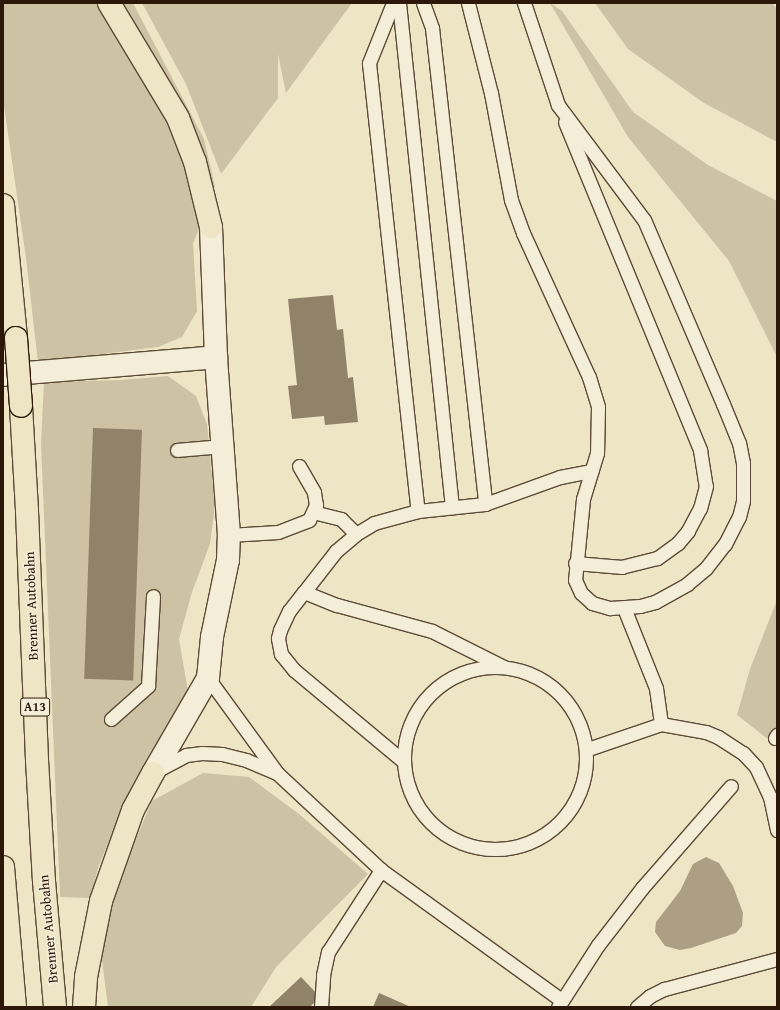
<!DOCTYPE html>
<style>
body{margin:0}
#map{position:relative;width:780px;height:1010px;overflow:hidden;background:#eee5c4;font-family:"Gentium Book Plus",serif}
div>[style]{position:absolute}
.green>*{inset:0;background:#cdc2a4}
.water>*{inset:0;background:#ac9f84}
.building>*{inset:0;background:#91826a;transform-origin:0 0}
.roads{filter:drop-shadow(1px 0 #5c4a37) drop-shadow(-1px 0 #5c4a37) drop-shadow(0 1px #5c4a37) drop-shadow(0 -1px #5c4a37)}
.service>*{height:13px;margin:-6.5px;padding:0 6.5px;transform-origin:6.5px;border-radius:6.5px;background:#f4eed9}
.service>.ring{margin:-6.5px;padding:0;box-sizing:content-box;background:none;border:13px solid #f4eed9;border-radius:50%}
.minor>*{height:22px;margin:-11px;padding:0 11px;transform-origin:11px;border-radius:11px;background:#f4eed9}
.motorway>*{height:22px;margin:-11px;padding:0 11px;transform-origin:11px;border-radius:11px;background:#eee5c4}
.bridges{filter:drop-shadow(1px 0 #2c1708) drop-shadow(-1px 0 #2c1708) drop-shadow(0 1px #2c1708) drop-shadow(0 -1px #2c1708)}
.motorway-bridge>*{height:22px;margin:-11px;padding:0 11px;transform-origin:11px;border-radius:11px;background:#eee5c4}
span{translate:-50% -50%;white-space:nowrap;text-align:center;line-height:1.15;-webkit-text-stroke:3px #f4eed9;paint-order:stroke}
.shield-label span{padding:1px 3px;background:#f4eed9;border:1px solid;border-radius:3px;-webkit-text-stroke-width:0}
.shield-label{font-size:13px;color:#2c1708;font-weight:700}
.street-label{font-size:14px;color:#2c1708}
.frame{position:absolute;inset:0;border:4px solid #2c1708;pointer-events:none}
</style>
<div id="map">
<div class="green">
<i style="clip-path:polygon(3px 3px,133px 3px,204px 139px,215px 187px,192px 196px,200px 227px,193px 243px,197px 311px,182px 337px,158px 347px,38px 362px,26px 258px,3px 99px)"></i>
<i style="clip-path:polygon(142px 3px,352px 3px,286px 93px,278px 54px,278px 98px,221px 174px,186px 84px)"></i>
<i style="clip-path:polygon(550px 3px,562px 11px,633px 112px,708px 165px,777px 201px,777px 357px,729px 261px,628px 137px)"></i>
<i style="clip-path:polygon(595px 3px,772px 3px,777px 9px,777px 142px,704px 103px,628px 49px)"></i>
<i style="clip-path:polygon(168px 376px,196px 396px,207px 424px,215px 506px,210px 544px,192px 592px,179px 639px,188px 692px,151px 752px,123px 807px,99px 865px,90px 898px,60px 897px,41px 444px,44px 382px,121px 380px)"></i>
<i style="clip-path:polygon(777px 600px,777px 746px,737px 715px,750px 669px)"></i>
<i style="clip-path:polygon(203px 773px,249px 777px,299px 814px,368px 874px,276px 967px,251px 1007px,108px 1007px,98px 929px,152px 801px)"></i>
</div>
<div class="water">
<i style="clip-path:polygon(706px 857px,719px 863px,733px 886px,743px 913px,742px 926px,736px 933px,691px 948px,680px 950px,665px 946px,655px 932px,656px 922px,680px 891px,693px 864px)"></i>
</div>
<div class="building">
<i style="clip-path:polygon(333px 295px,337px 330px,343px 329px,348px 378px,353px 377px,358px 422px,325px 425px,324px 416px,292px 419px,288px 386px,297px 385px,288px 299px)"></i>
<i style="left:93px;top:428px;width:49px;height:251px;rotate:2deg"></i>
<i style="clip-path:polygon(301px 977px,320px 997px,310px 1007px,269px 1007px)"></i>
<i style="clip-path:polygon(379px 993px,411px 1007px,373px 1007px)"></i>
</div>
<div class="roads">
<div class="service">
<i style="left:393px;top:3px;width:65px;rotate:111.8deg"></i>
<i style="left:369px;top:63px;width:451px;rotate:83.8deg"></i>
<i style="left:399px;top:3px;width:507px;rotate:84deg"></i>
<i style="left:423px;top:3px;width:27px;rotate:70deg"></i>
<i style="left:432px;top:28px;width:479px;rotate:83.6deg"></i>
<i style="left:468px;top:3px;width:93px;rotate:75.7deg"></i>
<i style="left:491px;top:93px;width:109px;rotate:79.4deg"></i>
<i style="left:511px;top:200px;width:35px;rotate:70deg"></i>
<i style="left:523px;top:233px;width:158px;rotate:65.4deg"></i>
<i style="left:589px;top:377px;width:31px;rotate:73deg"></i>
<i style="left:598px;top:407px;width:46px;rotate:91.2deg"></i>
<i style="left:597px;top:453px;width:48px;rotate:106.9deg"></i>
<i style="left:583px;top:499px;width:81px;rotate:95.6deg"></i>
<i style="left:575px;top:580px;width:14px;rotate:65deg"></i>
<i style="left:581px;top:593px;width:15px;rotate:42deg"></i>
<i style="left:592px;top:603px;width:19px;rotate:16deg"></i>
<i style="left:610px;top:608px;width:30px;rotate:-4deg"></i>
<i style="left:640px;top:606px;width:16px;rotate:-15deg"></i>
<i style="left:655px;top:602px;width:37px;rotate:-29deg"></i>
<i style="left:687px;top:584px;width:25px;rotate:-40deg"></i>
<i style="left:706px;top:568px;width:31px;rotate:-52deg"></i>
<i style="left:725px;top:544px;width:30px;rotate:-63deg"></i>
<i style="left:739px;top:517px;width:16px;rotate:-76deg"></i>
<i style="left:743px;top:501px;width:38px;rotate:-90deg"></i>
<i style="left:743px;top:463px;width:20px;rotate:-101deg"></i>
<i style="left:739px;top:443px;width:42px;rotate:-112.3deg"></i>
<i style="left:723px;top:404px;width:200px;rotate:-113.2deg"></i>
<i style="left:644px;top:220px;width:144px;rotate:-126.8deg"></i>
<i style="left:558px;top:105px;width:108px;rotate:-108.4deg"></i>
<i style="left:565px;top:122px;width:355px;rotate:67.6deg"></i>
<i style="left:700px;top:450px;width:36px;rotate:81deg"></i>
<i style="left:706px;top:486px;width:23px;rotate:105deg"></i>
<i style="left:700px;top:508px;width:26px;rotate:118deg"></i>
<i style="left:688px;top:531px;width:16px;rotate:130deg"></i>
<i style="left:678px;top:543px;width:26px;rotate:144deg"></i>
<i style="left:657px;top:558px;width:36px;rotate:166deg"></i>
<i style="left:622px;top:567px;width:47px;rotate:-175.1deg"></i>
<i style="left:177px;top:450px;width:45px;rotate:-5.1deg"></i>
<i style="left:313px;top:512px;width:29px;rotate:14deg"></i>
<i style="left:341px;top:519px;width:21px;rotate:45deg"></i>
<i style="left:229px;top:535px;width:49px;rotate:-3.5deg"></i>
<i style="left:278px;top:532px;width:33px;rotate:-21deg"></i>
<i style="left:309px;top:520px;width:17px;rotate:-65deg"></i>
<i style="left:316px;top:505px;width:13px;rotate:-99deg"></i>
<i style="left:314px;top:492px;width:30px;rotate:-120deg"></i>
<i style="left:304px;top:592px;width:52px;rotate:-52deg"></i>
<i style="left:336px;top:551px;width:26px;rotate:-40deg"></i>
<i style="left:356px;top:534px;width:21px;rotate:-31deg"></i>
<i style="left:374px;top:523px;width:46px;rotate:-15.3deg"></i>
<i style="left:418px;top:511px;width:67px;rotate:-6deg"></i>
<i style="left:485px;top:504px;width:80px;rotate:-19.8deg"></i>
<i style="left:560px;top:477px;width:32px;rotate:-11deg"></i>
<i style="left:624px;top:608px;width:86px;rotate:68.2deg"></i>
<i style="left:656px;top:688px;width:36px;rotate:82deg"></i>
<i class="ring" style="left:404px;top:667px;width:169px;height:169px"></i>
<i style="left:208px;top:678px;width:117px;rotate:54deg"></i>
<i style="left:277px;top:773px;width:142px;rotate:43deg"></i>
<i style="left:381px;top:870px;width:222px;rotate:35.8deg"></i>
<i style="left:111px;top:719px;width:50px;rotate:-41.7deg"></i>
<i style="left:148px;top:686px;width:90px;rotate:-86.8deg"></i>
<i style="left:775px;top:738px;width:4px;rotate:-56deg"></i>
<i style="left:588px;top:749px;width:77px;rotate:-18.9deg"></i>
<i style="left:661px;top:724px;width:46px;rotate:10.1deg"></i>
<i style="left:706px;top:732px;width:13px;rotate:23deg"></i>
<i style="left:718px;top:737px;width:30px;rotate:33deg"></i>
<i style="left:743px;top:753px;width:19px;rotate:47deg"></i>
<i style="left:756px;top:767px;width:33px;rotate:65deg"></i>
<i style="left:770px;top:797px;width:34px;rotate:78deg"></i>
<i style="left:403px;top:761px;width:142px;rotate:-140.1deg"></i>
<i style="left:294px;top:670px;width:21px;rotate:-129deg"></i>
<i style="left:281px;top:654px;width:16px;rotate:-101deg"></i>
<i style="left:278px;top:638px;width:8px;rotate:-76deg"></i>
<i style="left:280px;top:630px;width:21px;rotate:-65deg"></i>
<i style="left:289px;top:611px;width:24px;rotate:-52deg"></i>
<i style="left:304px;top:592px;width:35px;rotate:22deg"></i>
<i style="left:337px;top:605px;width:98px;rotate:15.3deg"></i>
<i style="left:432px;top:631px;width:80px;rotate:26.6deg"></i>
<i style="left:158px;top:770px;width:32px;rotate:-28deg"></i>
<i style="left:186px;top:755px;width:16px;rotate:-7deg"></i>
<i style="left:202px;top:753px;width:20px;rotate:3deg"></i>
<i style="left:222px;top:754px;width:25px;rotate:14deg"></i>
<i style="left:246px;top:760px;width:34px;rotate:23deg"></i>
<i style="left:321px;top:1007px;width:32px;rotate:-86deg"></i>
<i style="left:323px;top:975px;width:24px;rotate:-78deg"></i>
<i style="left:328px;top:952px;width:98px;rotate:-57.1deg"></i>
<i style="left:558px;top:1007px;width:74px;rotate:-57.2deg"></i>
<i style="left:598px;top:945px;width:72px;rotate:-52.3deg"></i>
<i style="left:642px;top:888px;width:135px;rotate:-48.9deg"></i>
<i style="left:637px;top:1007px;width:17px;rotate:-40deg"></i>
<i style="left:650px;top:996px;width:16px;rotate:-27deg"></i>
<i style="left:664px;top:989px;width:117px;rotate:-14.9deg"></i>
</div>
<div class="minor">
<i style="left:3px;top:375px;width:214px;rotate:-4.8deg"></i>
<i style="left:153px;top:773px;width:110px;rotate:-59.9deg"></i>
<i style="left:208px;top:678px;width:41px;rotate:-84.4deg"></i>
<i style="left:212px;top:637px;width:79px;rotate:-78.3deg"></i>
<i style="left:228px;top:560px;width:25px;rotate:-88deg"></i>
<i style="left:229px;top:535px;width:178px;rotate:-94.2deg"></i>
<i style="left:216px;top:357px;width:130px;rotate:-92.2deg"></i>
</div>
<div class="motorway">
<i style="left:109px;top:3px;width:134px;rotate:59deg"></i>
<i style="left:178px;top:118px;width:47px;rotate:68.9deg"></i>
<i style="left:195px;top:162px;width:67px;rotate:76.2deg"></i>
<i style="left:3px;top:205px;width:134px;rotate:84.4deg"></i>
<i style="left:21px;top:406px;width:105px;rotate:86.7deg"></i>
<i style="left:27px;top:511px;width:249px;rotate:87.7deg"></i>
<i style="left:37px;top:760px;width:121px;rotate:86.7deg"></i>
<i style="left:44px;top:881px;width:126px;rotate:85deg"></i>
<i style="left:3px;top:867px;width:141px;rotate:85.1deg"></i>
<i style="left:84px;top:1007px;width:30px;rotate:-86deg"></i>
<i style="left:86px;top:977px;width:77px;rotate:-78.8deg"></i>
<i style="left:101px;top:901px;width:96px;rotate:-70.6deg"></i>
<i style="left:133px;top:810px;width:42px;rotate:-61.6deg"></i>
</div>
</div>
<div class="bridges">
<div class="motorway-bridge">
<i style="left:16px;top:338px;width:68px;rotate:85.8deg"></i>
</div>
</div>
<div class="shield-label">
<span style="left:35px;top:707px">A13</span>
</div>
<div class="street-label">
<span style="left:31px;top:606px;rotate:-92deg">Brenner Autobahn</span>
<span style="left:48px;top:929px;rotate:-95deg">Brenner Autobahn</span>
</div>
<div class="frame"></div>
</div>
